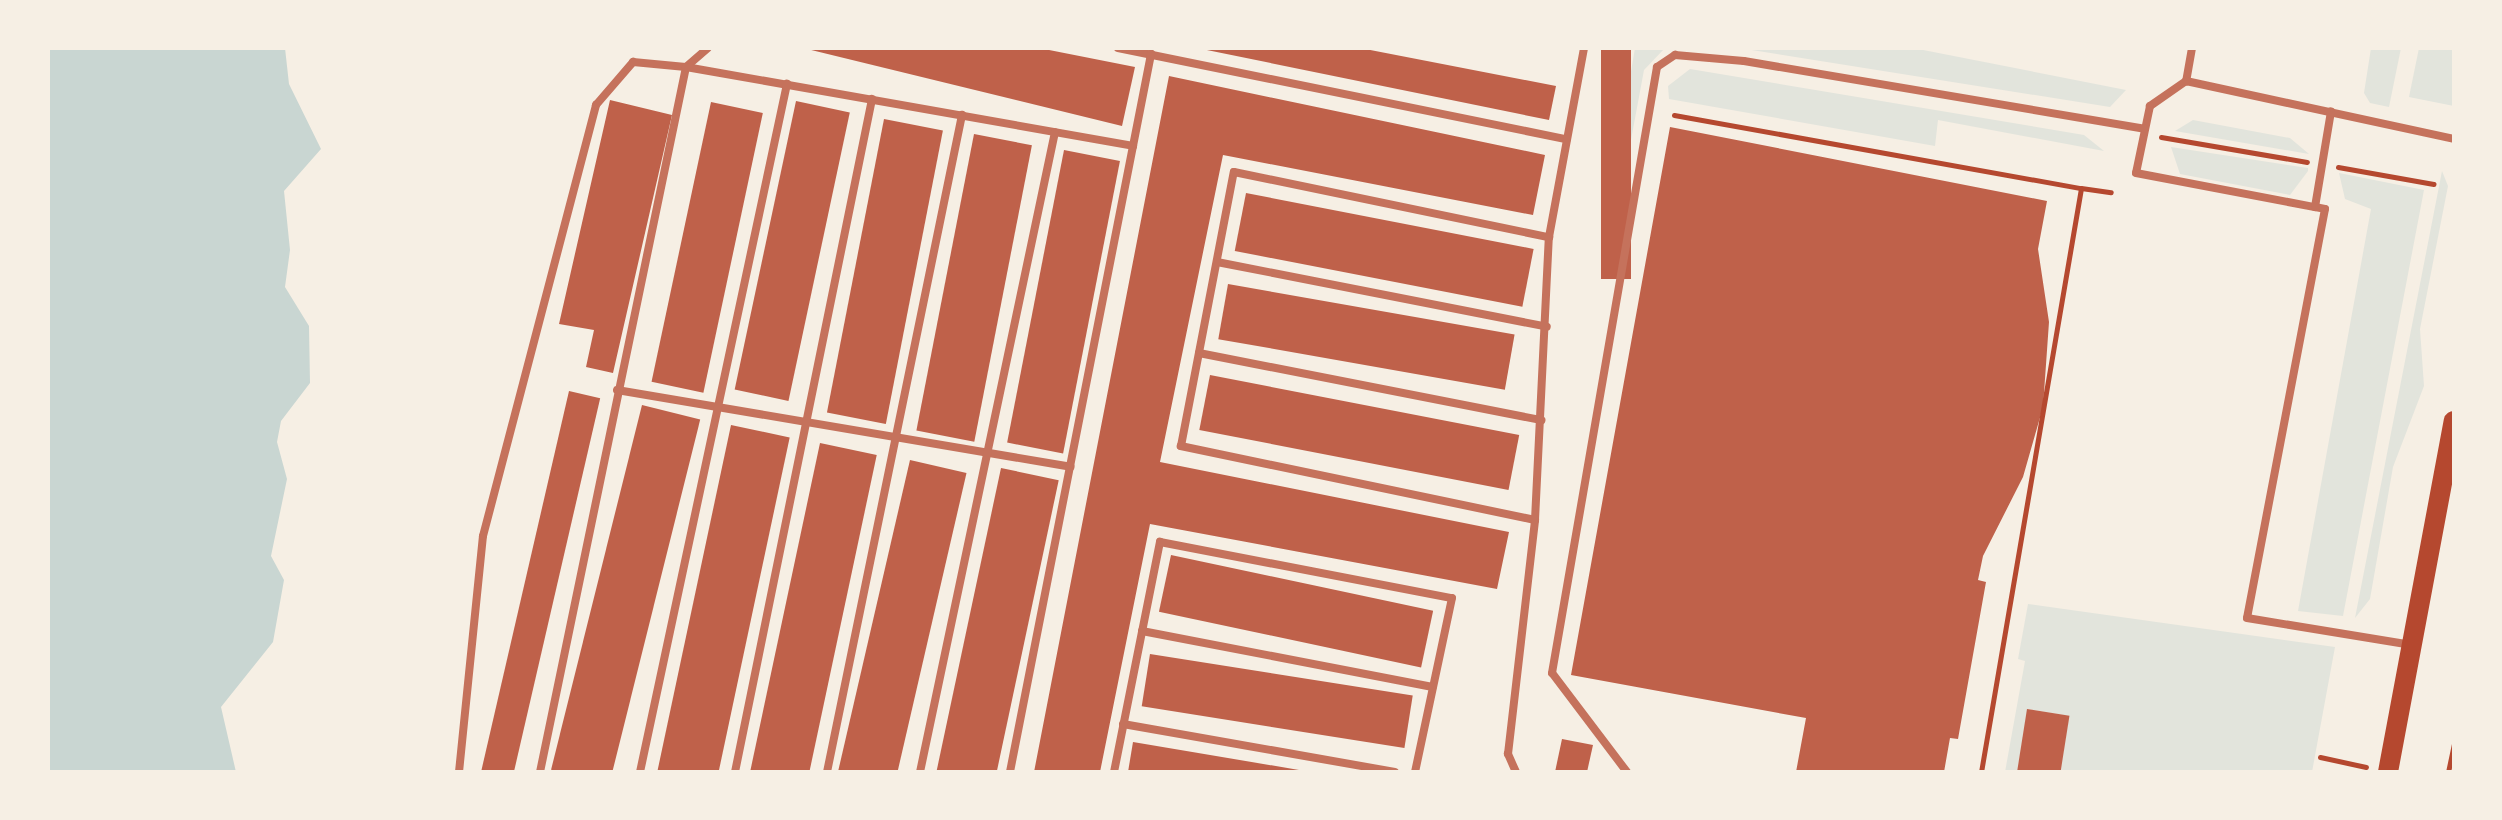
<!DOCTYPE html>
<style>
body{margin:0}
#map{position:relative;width:2502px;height:820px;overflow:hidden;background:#f6efe4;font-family:"PT Sans Narrow",sans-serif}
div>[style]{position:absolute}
.green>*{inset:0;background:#e2e4dc}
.water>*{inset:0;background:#c9d6d2}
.building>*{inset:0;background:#bf614a;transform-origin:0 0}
.path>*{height:5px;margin:-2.5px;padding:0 2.5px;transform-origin:2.5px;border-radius:2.5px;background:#b5482f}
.service>*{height:8px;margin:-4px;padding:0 4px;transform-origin:4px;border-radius:4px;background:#c5725c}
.secondary>*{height:20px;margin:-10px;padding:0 10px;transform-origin:10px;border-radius:10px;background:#b5482f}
span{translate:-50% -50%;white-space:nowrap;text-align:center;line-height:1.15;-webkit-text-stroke:8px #f6efe4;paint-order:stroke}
.frame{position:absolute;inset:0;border:50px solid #f6efe4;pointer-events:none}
</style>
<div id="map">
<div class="green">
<i style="clip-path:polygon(1635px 48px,1665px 48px,1644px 70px,1628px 156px,1617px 154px)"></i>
<i style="clip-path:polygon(1739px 48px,1913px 48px,2126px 90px,2110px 107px)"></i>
<i style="clip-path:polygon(2371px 48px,2401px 48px,2389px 107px,2370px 103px,2364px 93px)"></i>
<i style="clip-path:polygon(2419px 48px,2454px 48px,2454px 106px,2409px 97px)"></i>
<i style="clip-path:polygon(1690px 69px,2084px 135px,2104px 151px,1938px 120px,1935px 146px,1669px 99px,1668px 86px)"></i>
<i style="clip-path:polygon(2193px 120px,2290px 138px,2309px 154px,2175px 131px)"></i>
<i style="clip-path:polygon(2171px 147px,2308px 168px,2308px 171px,2290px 195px,2180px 174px)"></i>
<i style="clip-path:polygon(2442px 171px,2448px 186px,2420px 329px,2424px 386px,2393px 467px,2370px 599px,2355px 618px)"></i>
<i style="clip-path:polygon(2339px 173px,2424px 190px,2343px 616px,2298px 611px,2371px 209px,2345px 199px)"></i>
<i style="clip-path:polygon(2028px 604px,2335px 647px,2312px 772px,2060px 772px,2069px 716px,2028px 709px,2017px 772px,2005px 772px,2025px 661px,2018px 659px)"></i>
</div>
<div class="water">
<i style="clip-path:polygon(48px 48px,285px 48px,289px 84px,321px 149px,284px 191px,290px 250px,285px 287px,309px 326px,310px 383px,281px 421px,277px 442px,287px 479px,271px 556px,284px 580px,273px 642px,221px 707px,236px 772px,48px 772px)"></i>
</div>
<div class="building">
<i style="clip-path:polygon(803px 48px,1039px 48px,1135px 67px,1122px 126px)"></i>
<i style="clip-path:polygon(1197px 48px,1360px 48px,1556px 86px,1549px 120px)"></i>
<i style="left:1601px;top:48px;width:30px;height:231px"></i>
<i style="clip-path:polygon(1169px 76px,1545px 155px,1533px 215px,1223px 155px,1160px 462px,1509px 532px,1497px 589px,1150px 524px,1100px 772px,1034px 772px)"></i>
<i style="clip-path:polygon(610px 100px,672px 115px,613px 373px,586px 367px,594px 330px,559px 324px)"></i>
<i style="left:796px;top:101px;width:55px;height:295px;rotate:12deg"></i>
<i style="left:711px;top:102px;width:53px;height:286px;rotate:12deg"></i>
<i style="left:884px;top:119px;width:60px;height:299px;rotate:11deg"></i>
<i style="clip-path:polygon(1670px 127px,2047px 201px,2038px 249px,2049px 322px,2043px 407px,2023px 477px,1983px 556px,1978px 580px,1986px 582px,1958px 739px,1950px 738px,1944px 772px,1796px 772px,1806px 718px,1571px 675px)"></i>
<i style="left:974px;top:134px;width:59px;height:302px;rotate:11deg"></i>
<i style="left:1064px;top:150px;width:57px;height:298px;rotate:11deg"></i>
<i style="left:1246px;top:193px;width:293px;height:59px;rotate:11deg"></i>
<i style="left:1228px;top:284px;width:291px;height:56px;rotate:10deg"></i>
<i style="left:1210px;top:375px;width:315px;height:56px;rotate:11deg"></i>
<i style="left:569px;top:391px;width:32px;height:389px;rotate:13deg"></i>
<i style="left:642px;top:405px;width:60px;height:376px;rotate:14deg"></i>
<i style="left:731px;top:425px;width:60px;height:355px;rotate:12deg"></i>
<i style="left:820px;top:443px;width:58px;height:336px;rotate:12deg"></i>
<i style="left:910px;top:460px;width:58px;height:319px;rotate:13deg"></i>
<i style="left:1001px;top:468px;width:59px;height:311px;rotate:12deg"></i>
<i style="left:1171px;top:555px;width:268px;height:58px;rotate:12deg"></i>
<i style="left:1150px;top:654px;width:266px;height:53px;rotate:9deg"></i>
<i style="left:2027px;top:709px;width:43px;height:64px;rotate:9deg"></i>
<i style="clip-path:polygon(1562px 739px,1593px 745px,1587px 772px,1555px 772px)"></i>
<i style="clip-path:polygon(1133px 742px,1299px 770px,1299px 772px,1128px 772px)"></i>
</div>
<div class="path">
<i style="left:1674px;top:115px;width:413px;rotate:10.2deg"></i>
<i style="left:2161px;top:137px;width:148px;rotate:9.7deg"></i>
<i style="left:2338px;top:167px;width:97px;rotate:10.1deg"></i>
<i style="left:2320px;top:757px;width:47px;rotate:12.3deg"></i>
<i style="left:1981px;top:772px;width:592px;rotate:-80.28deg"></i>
<i style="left:2081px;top:188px;width:30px;rotate:8deg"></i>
<i style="left:2448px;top:772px;width:29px;rotate:-78deg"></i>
</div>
<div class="service">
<i style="left:1118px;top:48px;width:458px;rotate:11.5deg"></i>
<i style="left:2192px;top:48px;width:34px;rotate:100deg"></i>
<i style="left:2186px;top:81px;width:274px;rotate:12.2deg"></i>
<i style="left:2186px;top:81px;width:44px;rotate:145.2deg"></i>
<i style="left:2150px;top:106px;width:68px;rotate:101.8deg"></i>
<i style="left:2136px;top:173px;width:182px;rotate:10.8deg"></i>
<i style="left:2315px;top:207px;width:97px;rotate:-80.5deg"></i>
<i style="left:1133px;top:146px;width:94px;rotate:-78.9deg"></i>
<i style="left:2315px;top:207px;width:10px;rotate:11deg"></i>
<i style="left:2325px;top:209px;width:416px;rotate:100.8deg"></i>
<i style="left:2247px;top:618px;width:167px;rotate:9.3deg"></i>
<i style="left:1217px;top:262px;width:336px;rotate:11.1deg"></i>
<i style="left:1199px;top:353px;width:349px;rotate:11.1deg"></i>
<i style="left:617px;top:390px;width:460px;rotate:9.6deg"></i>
<i style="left:1535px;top:520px;width:362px;rotate:-168.2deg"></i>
<i style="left:1181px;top:446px;width:279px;rotate:-79.1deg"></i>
<i style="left:1234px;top:172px;width:322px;rotate:11.7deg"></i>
<i style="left:1142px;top:631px;width:296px;rotate:10.9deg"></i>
<i style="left:1123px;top:724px;width:276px;rotate:10deg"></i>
<i style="left:459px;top:772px;width:237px;rotate:-84.2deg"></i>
<i style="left:483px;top:536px;width:446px;rotate:-75.3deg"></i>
<i style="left:596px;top:105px;width:57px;rotate:-49.3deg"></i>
<i style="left:633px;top:62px;width:53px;rotate:5.4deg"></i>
<i style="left:686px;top:67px;width:29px;rotate:-41deg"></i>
<i style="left:540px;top:772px;width:720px;rotate:-78.3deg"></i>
<i style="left:686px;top:67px;width:454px;rotate:10deg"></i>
<i style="left:1133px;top:146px;width:638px;rotate:101.12deg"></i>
<i style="left:640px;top:772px;width:704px;rotate:-77.94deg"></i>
<i style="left:735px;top:772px;width:687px;rotate:-78.49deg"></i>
<i style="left:827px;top:772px;width:671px;rotate:-78.39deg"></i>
<i style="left:920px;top:772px;width:654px;rotate:-78.09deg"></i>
<i style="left:1114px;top:772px;width:235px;rotate:-78.7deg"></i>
<i style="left:1160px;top:542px;width:297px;rotate:10.9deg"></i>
<i style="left:1452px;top:598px;width:178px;rotate:102deg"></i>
<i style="left:1516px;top:772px;width:20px;rotate:-114deg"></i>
<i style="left:1508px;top:754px;width:236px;rotate:-83.4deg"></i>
<i style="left:1535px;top:520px;width:283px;rotate:-87.2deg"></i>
<i style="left:1549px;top:237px;width:192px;rotate:-79.5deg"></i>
<i style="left:1627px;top:772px;width:124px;rotate:-127.1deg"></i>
<i style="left:1552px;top:673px;width:615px;rotate:-80.17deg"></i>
<i style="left:1657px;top:67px;width:22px;rotate:-34deg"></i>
<i style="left:1675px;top:55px;width:69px;rotate:5deg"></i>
<i style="left:1744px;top:61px;width:406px;rotate:9.6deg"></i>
</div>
<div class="secondary">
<i style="left:2388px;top:772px;width:357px;rotate:-79.4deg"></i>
</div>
<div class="frame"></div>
</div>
